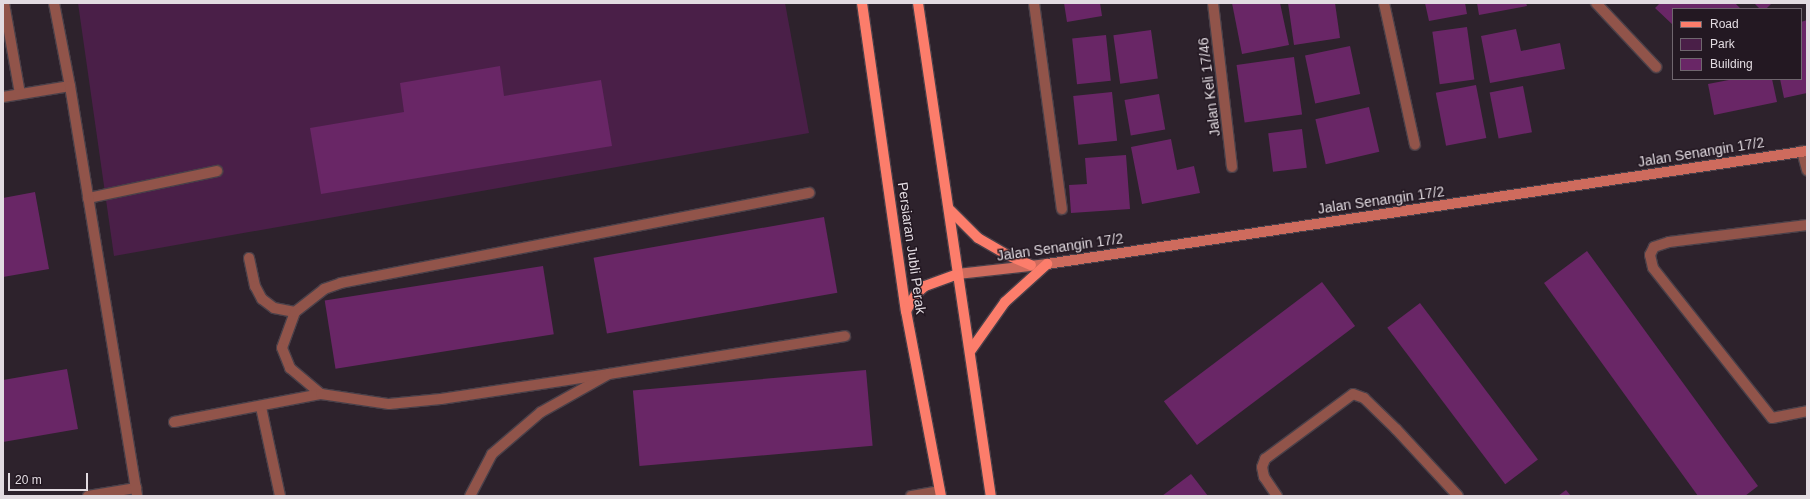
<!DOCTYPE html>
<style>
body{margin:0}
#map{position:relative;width:1810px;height:499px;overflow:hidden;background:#2d222c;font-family:Helvetica,sans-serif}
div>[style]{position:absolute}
.green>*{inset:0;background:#4a1f48}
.building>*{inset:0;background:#692666;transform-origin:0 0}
.roads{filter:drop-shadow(1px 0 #4a4049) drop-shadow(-1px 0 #4a4049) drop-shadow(0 1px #4a4049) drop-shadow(0 -1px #4a4049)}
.lane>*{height:10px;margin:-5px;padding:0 5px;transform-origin:5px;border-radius:5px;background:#91544a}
.street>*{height:10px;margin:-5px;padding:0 5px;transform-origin:5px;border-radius:5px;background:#91544a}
.secondary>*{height:10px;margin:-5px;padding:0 5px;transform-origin:5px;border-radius:5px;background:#ce6b5d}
.primary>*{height:10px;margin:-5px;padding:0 5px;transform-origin:5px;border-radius:5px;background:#fc7d6b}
span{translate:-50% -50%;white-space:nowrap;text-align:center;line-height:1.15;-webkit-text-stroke:3px #231822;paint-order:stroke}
.street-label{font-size:14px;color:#e2dbe1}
.frame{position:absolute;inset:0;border:4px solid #e2dbe1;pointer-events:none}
.legend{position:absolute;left:1672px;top:8px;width:130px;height:72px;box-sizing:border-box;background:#231822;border:1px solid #6f666e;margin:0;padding:5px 7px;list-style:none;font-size:12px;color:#e2dbe1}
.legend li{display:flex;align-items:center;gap:8px;height:20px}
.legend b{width:20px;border:1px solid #6f666e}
.scale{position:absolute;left:8px;top:473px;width:80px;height:18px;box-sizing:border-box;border:2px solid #e2dbe1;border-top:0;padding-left:5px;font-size:12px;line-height:14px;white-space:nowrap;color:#e2dbe1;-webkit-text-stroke:3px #231822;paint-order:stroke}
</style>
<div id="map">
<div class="green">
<i style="clip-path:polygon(78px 3px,785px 3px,809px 133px,114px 256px)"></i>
</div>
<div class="building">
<i style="clip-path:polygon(1064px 3px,1100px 3px,1102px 16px,1067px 22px)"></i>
<i style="clip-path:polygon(1232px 3px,1280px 3px,1289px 45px,1242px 54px)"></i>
<i style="clip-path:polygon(1288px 3px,1335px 3px,1340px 38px,1294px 45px)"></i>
<i style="clip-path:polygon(1425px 3px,1465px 3px,1467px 14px,1429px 21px)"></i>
<i style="clip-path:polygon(1477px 3px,1526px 3px,1527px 6px,1479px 15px)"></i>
<i style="clip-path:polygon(1660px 3px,1735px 3px,1741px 9px,1673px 9px,1673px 25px,1655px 8px)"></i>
<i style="clip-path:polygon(1754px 3px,1772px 3px,1766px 9px,1760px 9px)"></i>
<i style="clip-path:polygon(1807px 20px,1807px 93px,1784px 98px,1780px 79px,1801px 79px,1801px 22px)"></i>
<i style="left:1467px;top:27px;width:53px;height:35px;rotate:82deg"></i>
<i style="clip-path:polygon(1516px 29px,1521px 51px,1560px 43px,1565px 69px,1490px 83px,1481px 36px)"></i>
<i style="left:1151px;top:30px;width:49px;height:38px;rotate:82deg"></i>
<i style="left:1106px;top:35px;width:46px;height:34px;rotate:84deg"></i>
<i style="left:1350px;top:46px;width:49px;height:46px;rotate:78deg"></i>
<i style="left:1294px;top:57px;width:58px;height:58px;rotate:82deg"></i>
<i style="clip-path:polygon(500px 66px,504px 96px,601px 80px,612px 146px,321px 194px,310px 128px,404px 112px,400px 83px)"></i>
<i style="clip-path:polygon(1734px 79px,1772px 79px,1777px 102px,1714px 115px,1708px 84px)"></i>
<i style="left:1476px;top:85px;width:54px;height:41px;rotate:79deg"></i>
<i style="left:1523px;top:86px;width:47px;height:34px;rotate:79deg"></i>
<i style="left:1112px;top:92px;width:49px;height:39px;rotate:84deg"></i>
<i style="left:1159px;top:94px;width:36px;height:35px;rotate:80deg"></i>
<i style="left:1369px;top:107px;width:46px;height:55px;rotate:77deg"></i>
<i style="left:1302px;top:129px;width:39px;height:34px;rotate:83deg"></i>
<i style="clip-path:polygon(1171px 139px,1177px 170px,1194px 166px,1200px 193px,1142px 204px,1131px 147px)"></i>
<i style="clip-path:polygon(1126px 155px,1130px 209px,1071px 213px,1069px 185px,1087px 184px,1085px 158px)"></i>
<i style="clip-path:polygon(35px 192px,49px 269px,3px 277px,3px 198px)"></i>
<i style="left:824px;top:217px;width:77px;height:234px;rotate:80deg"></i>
<i style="clip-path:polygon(1587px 251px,1758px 486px,1745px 496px,1698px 496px,1544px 283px)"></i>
<i style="left:543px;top:266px;width:69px;height:221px;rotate:81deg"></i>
<i style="left:1322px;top:282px;width:55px;height:198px;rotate:53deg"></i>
<i style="left:1420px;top:303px;width:196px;height:41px;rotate:53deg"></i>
<i style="clip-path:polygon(67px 369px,78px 429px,3px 442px,3px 380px)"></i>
<i style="left:866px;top:370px;width:76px;height:234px;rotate:85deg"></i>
<i style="clip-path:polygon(1191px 474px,1208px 496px,1162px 496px)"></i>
<i style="clip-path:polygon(1566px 490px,1571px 496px,1558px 496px)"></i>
</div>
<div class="roads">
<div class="lane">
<i style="left:4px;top:3px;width:92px;rotate:80deg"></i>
<i style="left:3px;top:97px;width:68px;rotate:-9.3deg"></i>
<i style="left:1802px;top:151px;width:20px;rotate:75deg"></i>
<i style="left:88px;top:198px;width:132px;rotate:-11.8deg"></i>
<i style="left:1807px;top:225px;width:139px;rotate:173deg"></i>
<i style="left:1669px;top:242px;width:16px;rotate:162deg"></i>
<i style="left:1654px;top:247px;width:9px;rotate:117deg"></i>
<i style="left:1650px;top:255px;width:13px;rotate:77deg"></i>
<i style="left:1653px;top:268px;width:191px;rotate:51.6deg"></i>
<i style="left:1772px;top:418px;width:36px;rotate:-11deg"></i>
<i style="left:249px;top:258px;width:29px;rotate:78deg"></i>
<i style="left:255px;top:286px;width:15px;rotate:62deg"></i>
<i style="left:262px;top:299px;width:15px;rotate:37deg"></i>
<i style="left:274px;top:308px;width:21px;rotate:11deg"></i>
<i style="left:295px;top:312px;width:38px;rotate:110deg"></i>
<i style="left:282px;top:348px;width:22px;rotate:68deg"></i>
<i style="left:290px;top:368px;width:40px;rotate:40deg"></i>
<i style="left:295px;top:312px;width:37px;rotate:-38deg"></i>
<i style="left:324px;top:289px;width:18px;rotate:-19deg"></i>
<i style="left:341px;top:283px;width:477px;rotate:-10.9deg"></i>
<i style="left:609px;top:374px;width:239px;rotate:-9.1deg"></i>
<i style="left:261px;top:407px;width:91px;rotate:77.9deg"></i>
<i style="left:174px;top:422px;width:150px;rotate:-10.8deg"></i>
<i style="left:321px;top:394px;width:69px;rotate:8.4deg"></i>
<i style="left:389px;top:404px;width:52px;rotate:-5.5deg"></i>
<i style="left:441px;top:399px;width:170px;rotate:-8.5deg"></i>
<i style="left:609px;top:374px;width:78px;rotate:150.8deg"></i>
<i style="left:541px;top:412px;width:65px;rotate:139.4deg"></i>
<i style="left:492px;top:454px;width:47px;rotate:117.6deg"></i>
<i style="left:88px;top:496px;width:49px;rotate:-9.5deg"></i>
<i style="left:911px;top:496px;width:29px;rotate:-10deg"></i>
<i style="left:1277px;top:496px;width:23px;rotate:-124deg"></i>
<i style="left:1264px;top:477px;width:10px;rotate:-101deg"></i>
<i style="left:1262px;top:467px;width:9px;rotate:-69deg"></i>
<i style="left:1265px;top:459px;width:109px;rotate:-36.5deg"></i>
<i style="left:1353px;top:394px;width:12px;rotate:20deg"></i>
<i style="left:1364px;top:398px;width:45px;rotate:44.1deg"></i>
<i style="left:1396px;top:429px;width:91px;rotate:47.2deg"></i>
</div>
<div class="street">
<i style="left:54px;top:3px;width:85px;rotate:79.1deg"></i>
<i style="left:70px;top:86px;width:415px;rotate:80.7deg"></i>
<i style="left:1034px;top:3px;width:208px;rotate:82.3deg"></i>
<i style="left:1213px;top:3px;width:165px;rotate:83.4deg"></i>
<i style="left:1384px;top:3px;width:145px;rotate:77.7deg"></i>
<i style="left:1596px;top:3px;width:88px;rotate:46.8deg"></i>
</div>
<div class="secondary">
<i style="left:958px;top:274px;width:90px;rotate:-6.4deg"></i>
<i style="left:1047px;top:264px;width:768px;rotate:-8.46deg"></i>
</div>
<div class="primary">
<i style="left:862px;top:3px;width:311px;rotate:81.9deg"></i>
<i style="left:906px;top:311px;width:188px;rotate:79.3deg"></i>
<i style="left:918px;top:3px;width:498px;rotate:81.6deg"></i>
<i style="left:950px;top:210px;width:40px;rotate:45deg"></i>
<i style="left:978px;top:238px;width:34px;rotate:30deg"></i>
<i style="left:1007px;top:255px;width:26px;rotate:23deg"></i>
<i style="left:906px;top:311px;width:20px;rotate:-60deg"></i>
<i style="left:916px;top:294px;width:12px;rotate:-42deg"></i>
<i style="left:925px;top:286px;width:35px;rotate:-20deg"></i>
<i style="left:971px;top:350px;width:59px;rotate:-54.7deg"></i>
<i style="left:1005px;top:302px;width:57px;rotate:-42.1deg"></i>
</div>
</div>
<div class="street-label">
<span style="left:1209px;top:87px;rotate:-97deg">Jalan Keli 17/46</span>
<span style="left:1701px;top:152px;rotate:-9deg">Jalan Senangin 17/2</span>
<span style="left:1381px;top:200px;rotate:-8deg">Jalan Senangin 17/2</span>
<span style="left:1060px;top:247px;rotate:-8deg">Jalan Senangin 17/2</span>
<span style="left:912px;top:248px;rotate:82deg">Persiaran Jubli Perak</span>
</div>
<div class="frame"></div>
<ul class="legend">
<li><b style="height:5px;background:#fc7d6b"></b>Road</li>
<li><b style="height:11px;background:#4a1f48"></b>Park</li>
<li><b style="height:11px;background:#692666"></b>Building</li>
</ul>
<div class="scale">20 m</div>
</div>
